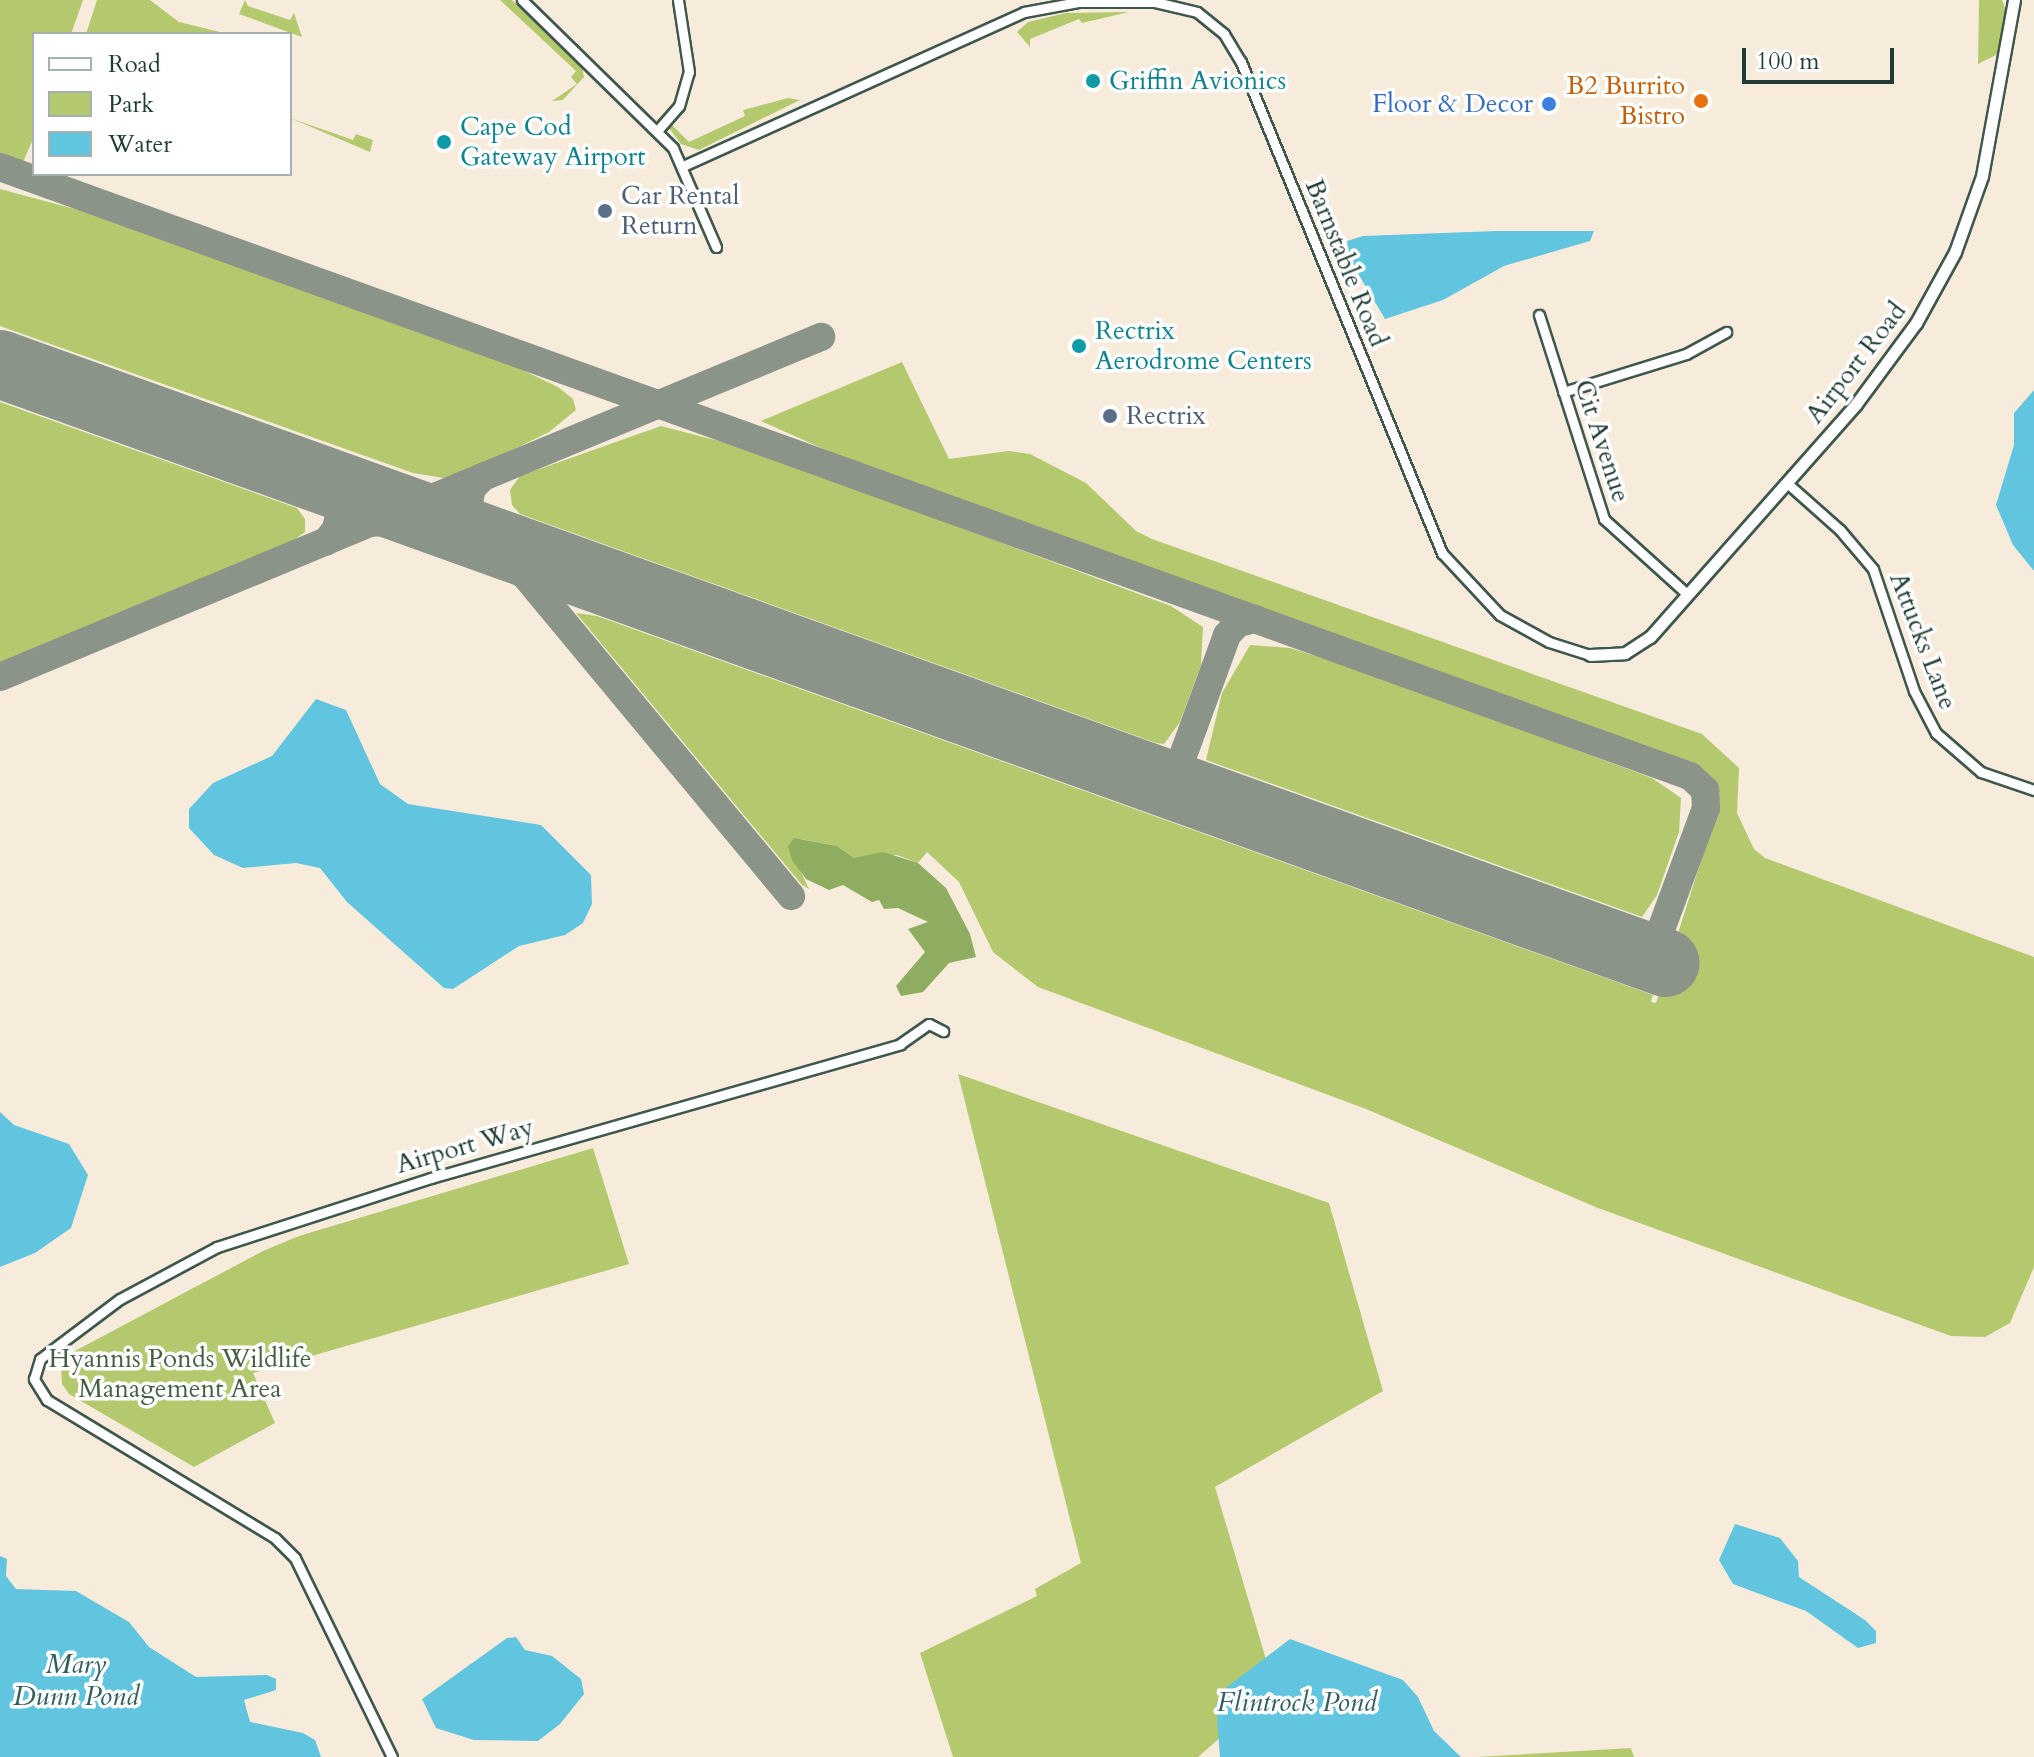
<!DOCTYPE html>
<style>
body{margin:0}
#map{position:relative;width:2034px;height:1757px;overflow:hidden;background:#f7ecdb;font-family:Cardo,serif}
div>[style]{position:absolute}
.green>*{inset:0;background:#b4c96e}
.forest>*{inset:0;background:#8fad61}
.water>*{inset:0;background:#61c5df}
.taxiway>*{height:28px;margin:-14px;padding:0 14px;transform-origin:14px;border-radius:14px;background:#8b9488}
.runway>*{height:68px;margin:-34px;padding:0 34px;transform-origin:34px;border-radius:34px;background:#8b9488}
.roads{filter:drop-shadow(2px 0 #3f574d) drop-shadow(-2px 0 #3f574d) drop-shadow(0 2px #3f574d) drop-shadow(0 -2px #3f574d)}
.minor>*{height:9px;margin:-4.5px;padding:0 4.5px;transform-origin:4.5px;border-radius:4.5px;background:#fff}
.tertiary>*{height:11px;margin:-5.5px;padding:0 5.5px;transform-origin:5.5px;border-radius:5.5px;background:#fff}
.dots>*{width:22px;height:22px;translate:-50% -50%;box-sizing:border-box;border:4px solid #fff;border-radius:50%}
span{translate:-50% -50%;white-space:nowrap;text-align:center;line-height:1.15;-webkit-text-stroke:7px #fff;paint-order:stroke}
.culture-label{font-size:26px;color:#0d838f}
.left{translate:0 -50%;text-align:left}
.food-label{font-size:26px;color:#c56008}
.right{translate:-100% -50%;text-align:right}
.shop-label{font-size:26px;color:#366cbe}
.service-label{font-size:26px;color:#4e5e75}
.street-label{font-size:26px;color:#1f3d34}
.park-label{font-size:26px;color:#446042}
.water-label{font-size:28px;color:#305f5f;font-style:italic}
.legend{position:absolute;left:32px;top:32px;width:260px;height:144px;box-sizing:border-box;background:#fff;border:2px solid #a5b1ae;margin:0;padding:10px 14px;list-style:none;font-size:24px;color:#1f3d34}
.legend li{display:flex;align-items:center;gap:16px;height:40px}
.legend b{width:40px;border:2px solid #a5b1ae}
.scale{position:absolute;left:1742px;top:48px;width:152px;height:36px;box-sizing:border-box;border:4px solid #1f3d34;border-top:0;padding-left:10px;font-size:24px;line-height:28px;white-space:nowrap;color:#1f3d34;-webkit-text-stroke:6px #fff;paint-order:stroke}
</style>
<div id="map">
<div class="green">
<i style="clip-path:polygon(0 0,83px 0,71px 34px,34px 34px,34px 137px,23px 162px,0 154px)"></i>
<i style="clip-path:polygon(97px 0,150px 0,179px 22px,228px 34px,86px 34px)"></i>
<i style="clip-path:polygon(245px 0,248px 6px,290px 20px,294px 13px,302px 37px,239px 14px)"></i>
<i style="clip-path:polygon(500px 0,512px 0,582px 67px,584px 77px,563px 100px,552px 101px,577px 84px,571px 77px,576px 71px)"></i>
<i style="clip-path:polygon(1979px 0,2002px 0,2006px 11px,2000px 53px,1978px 64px)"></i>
<i style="clip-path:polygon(1129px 12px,1082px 23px,1079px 19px,1030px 39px,1030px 47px,1017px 32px,1028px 22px,1066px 13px)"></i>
<i style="clip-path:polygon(788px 98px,800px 100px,699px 150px,681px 144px,669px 128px,672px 125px,689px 142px,745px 116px,743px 110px)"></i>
<i style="clip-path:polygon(290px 118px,353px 140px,356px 134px,373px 140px,370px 152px)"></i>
<i style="clip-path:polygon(0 189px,101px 216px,508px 363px,558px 387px,573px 399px,576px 410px,549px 432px,472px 470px,444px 478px,413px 473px,0 326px)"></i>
<i style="clip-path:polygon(902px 362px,949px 459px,1008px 451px,1030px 454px,1086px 483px,1136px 531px,1152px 539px,1702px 734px,1739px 768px,1737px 813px,1754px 849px,1765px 858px,2034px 957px,2034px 1267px,2010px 1323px,1985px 1337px,1951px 1336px,1598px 1208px,1366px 1109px,1038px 987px,993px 952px,959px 882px,927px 852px,918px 863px,897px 855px,854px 858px,837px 846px,800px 839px,792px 853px,809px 889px,802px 885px,576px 613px,597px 616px,1653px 995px,1651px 1002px,1656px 1003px,1717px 810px,1717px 789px,1699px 766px,853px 462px,761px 421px)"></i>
<i style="clip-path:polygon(0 402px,297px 508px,305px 519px,305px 532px,286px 546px,0 664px)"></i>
<i style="clip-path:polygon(661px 426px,750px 449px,1171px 606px,1203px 627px,1201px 665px,1180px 722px,1164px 744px,1156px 743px,520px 514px,512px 505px,510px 490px,520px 476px)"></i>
<i style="clip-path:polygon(1250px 645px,1290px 648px,1364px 671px,1652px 778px,1681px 798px,1679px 832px,1657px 895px,1642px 917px,1206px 760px,1222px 693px)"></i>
<i style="clip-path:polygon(958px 1074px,1329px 1203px,1383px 1391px,1215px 1487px,1275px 1690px,1198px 1757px,953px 1757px,920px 1653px,1037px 1596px,1035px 1589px,1081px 1563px)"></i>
<i style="clip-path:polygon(593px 1148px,629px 1264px,253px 1373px,275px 1423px,194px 1467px,69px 1394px,62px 1384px,61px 1367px,73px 1352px,263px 1251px,299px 1236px)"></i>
<i style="clip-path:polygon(1631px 1748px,1634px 1757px,1477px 1757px)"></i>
</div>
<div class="forest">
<i style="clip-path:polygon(794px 838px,837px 846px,854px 858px,883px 852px,918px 863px,946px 888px,970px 934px,976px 957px,949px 963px,923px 992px,901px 996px,896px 986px,925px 952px,908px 929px,928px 922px,898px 908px,884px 909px,879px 900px,872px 902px,843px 885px,829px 890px,806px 879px,792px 860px,788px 846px)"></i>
</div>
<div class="water">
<i style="clip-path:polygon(1496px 231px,1594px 231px,1590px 241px,1504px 266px,1443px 300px,1385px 319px,1350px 260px,1347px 241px,1363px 236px)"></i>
<i style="clip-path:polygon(2034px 390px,2034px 571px,2013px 545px,1996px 505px,2014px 445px,2014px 413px)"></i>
<i style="clip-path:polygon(316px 699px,346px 710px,380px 784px,408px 804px,541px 825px,591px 875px,592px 904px,583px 923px,565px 935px,519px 946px,453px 989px,444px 988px,347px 902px,320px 868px,296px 863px,243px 868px,214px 855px,189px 828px,189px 809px,213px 783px,272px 756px)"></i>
<i style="clip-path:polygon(0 1112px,14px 1125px,69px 1144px,88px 1175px,71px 1228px,35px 1253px,0 1267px)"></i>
<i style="clip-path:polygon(1735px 1524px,1780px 1538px,1798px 1561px,1799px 1577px,1865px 1620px,1876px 1631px,1876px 1643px,1858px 1648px,1806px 1611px,1733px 1584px,1719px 1560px)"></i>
<i style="clip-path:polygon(0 1556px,7px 1559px,6px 1576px,16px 1589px,76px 1591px,129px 1622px,149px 1647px,196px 1677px,267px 1675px,276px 1679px,276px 1690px,244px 1700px,250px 1722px,303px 1733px,315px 1740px,321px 1757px,0 1757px)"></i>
<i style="clip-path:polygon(516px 1637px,525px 1650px,552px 1656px,581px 1679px,584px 1694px,560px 1724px,538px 1741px,474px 1740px,436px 1728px,422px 1699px,507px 1638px)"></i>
<i style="clip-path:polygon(1290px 1639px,1403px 1680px,1418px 1697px,1434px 1731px,1461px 1757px,1220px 1757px,1216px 1704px,1223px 1690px)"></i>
</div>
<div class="taxiway">
<i style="left:0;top:167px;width:1796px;rotate:19.82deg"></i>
<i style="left:1690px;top:776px;width:21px;rotate:43deg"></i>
<i style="left:1705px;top:790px;width:18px;rotate:87deg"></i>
<i style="left:1706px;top:808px;width:159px;rotate:110.3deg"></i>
<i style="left:483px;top:477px;width:16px;rotate:135deg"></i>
<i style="left:472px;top:488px;width:19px;rotate:102deg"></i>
<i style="left:468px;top:507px;width:21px;rotate:67deg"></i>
<i style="left:476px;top:526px;width:20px;rotate:45deg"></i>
<i style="left:323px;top:480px;width:34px;rotate:60deg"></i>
<i style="left:340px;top:510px;width:19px;rotate:102deg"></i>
<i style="left:336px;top:529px;width:16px;rotate:128deg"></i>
<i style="left:375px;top:499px;width:35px;rotate:3deg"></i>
<i style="left:410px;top:501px;width:27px;rotate:-10deg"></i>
<i style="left:437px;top:496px;width:416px;rotate:-22.5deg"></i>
<i style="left:498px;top:543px;width:459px;rotate:50.3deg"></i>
<i style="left:0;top:677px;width:401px;rotate:-22.6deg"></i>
<i style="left:370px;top:523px;width:59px;rotate:-4.8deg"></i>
<i style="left:1144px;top:776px;width:20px;rotate:-3deg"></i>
<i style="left:1164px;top:775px;width:22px;rotate:-39deg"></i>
<i style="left:1200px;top:796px;width:25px;rotate:-132deg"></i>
<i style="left:1183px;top:777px;width:16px;rotate:-97deg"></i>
<i style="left:1181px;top:761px;width:134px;rotate:-69.9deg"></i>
<i style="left:1227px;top:635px;width:16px;rotate:-47deg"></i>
<i style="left:1238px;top:623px;width:18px;rotate:-13deg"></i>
</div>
<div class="runway">
<i style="left:0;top:364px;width:1770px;rotate:19.78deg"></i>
</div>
<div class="roads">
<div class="minor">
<i style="left:522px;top:0;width:211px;rotate:44.4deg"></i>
<i style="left:673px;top:148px;width:108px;rotate:66.5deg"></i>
<i style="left:657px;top:131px;width:33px;rotate:-49deg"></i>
<i style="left:679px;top:106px;width:35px;rotate:-74deg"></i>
<i style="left:689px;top:72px;width:73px;rotate:-98.7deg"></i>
<i style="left:683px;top:166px;width:374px;rotate:-24.3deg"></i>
<i style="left:1024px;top:12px;width:55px;rotate:-10.5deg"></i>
<i style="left:1078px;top:2px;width:77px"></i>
<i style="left:1155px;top:2px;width:43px;rotate:13.4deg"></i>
<i style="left:1197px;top:12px;width:35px;rotate:39deg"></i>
<i style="left:1224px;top:34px;width:33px;rotate:59deg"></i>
<i style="left:1241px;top:62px;width:531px;rotate:67.74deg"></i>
<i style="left:1442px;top:553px;width:85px;rotate:46.9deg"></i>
<i style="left:1500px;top:615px;width:56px;rotate:28.9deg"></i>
<i style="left:1549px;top:642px;width:43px;rotate:17.6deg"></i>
<i style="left:1539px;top:315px;width:214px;rotate:72.3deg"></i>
<i style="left:1604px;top:519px;width:113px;rotate:42.1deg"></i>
<i style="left:1563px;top:392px;width:129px;rotate:-17.2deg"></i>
<i style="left:1686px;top:354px;width:46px;rotate:-28.8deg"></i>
<i style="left:1787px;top:483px;width:71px;rotate:41.6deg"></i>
<i style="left:1840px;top:530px;width:51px;rotate:49.8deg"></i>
<i style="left:1873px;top:569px;width:129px;rotate:71.4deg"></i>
<i style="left:1914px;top:691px;width:47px;rotate:62.4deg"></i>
<i style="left:1936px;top:733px;width:60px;rotate:40.9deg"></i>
<i style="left:1981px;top:772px;width:56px;rotate:18.8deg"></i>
<i style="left:392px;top:1757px;width:221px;rotate:-116deg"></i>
<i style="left:295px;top:1558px;width:28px;rotate:-135deg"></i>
<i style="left:275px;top:1538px;width:267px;rotate:-148.8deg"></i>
<i style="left:47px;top:1400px;width:25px;rotate:-122deg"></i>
<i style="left:34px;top:1379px;width:21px;rotate:-73deg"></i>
<i style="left:40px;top:1359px;width:100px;rotate:-36.9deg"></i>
<i style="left:120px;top:1299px;width:110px;rotate:-28.2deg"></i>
<i style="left:217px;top:1247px;width:225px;rotate:-17.9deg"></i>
<i style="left:431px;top:1178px;width:488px;rotate:-15.9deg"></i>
<i style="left:900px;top:1044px;width:35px;rotate:-35deg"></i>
<i style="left:929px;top:1024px;width:16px;rotate:27deg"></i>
</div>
<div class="tertiary">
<i style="left:1590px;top:655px;width:35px;rotate:-3deg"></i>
<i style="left:1625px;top:653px;width:30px;rotate:-33deg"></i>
<i style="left:1650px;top:637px;width:311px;rotate:-48.5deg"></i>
<i style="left:1856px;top:404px;width:101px;rotate:-53.5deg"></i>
<i style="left:1916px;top:323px;width:81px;rotate:-61.2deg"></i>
<i style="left:1955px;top:252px;width:81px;rotate:-70.4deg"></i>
<i style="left:1982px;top:176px;width:179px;rotate:-79.7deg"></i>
</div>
</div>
<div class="dots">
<i style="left:1093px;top:81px;background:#0f9aa8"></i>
<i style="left:1701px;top:101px;background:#e8710a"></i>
<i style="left:1549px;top:104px;background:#3f7fe0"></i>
<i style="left:444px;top:142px;background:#0f9aa8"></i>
<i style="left:605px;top:211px;background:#5c6f8a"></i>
<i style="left:1079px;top:346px;background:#0f9aa8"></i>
<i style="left:1110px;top:416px;background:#5c6f8a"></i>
</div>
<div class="culture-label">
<span class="left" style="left:1109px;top:81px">Griffin Avionics</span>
<span class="left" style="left:460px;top:142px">Cape Cod<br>Gateway Airport</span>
<span class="left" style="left:1095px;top:346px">Rectrix<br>Aerodrome Centers</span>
</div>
<div class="food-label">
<span class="right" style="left:1685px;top:101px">B2 Burrito<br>Bistro</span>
</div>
<div class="shop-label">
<span class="right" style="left:1533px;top:104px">Floor &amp; Decor</span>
</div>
<div class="service-label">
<span class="left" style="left:621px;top:211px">Car Rental<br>Return</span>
<span class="left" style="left:1126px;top:416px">Rectrix</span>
</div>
<div class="street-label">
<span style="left:1346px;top:263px;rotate:68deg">Barnstable Road</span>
<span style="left:1856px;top:363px;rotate:-52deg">Airport Road</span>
<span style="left:1602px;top:441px;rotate:72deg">Cit Avenue</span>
<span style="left:1923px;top:641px;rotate:69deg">Attucks Lane</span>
<span style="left:465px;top:1146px;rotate:-16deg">Airport Way</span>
</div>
<div class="park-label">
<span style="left:180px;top:1374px">Hyannis Ponds Wildlife<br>Management Area</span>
</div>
<div class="water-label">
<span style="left:76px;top:1680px">Mary<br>Dunn Pond</span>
<span style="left:1297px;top:1702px">Flintrock Pond</span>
</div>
<ul class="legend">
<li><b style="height:10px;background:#fff"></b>Road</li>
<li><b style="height:22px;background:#b4c96e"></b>Park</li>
<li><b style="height:22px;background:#61c5df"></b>Water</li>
</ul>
<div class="scale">100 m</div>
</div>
